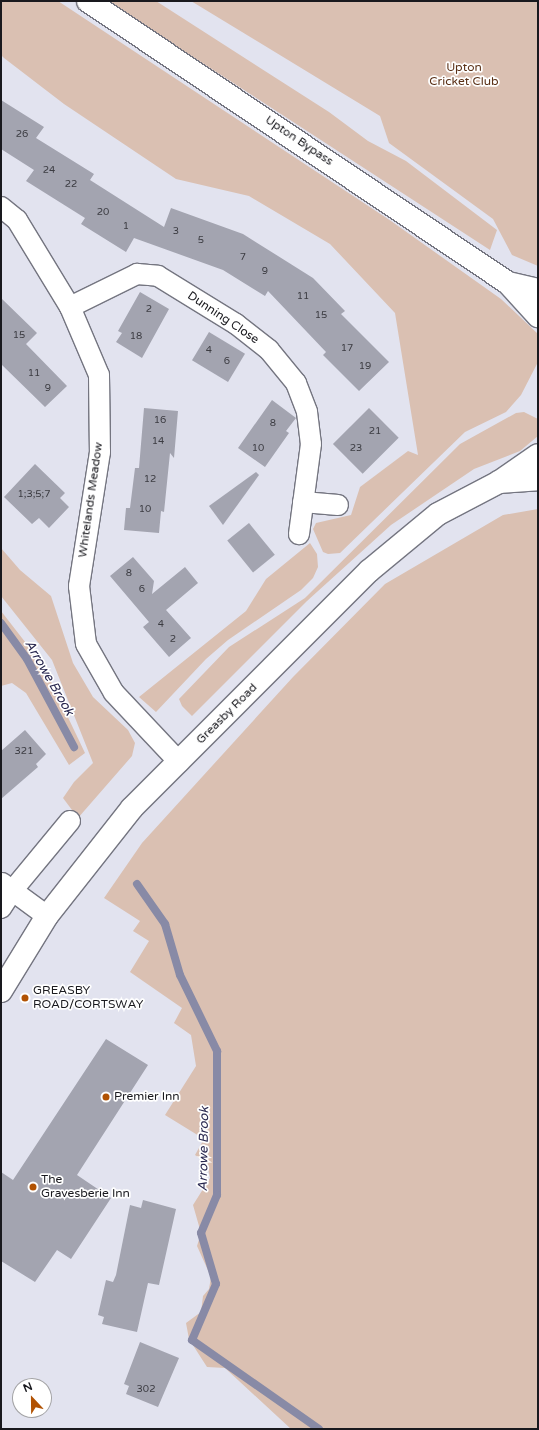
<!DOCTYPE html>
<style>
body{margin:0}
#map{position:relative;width:539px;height:1430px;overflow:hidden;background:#e2e3ef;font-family:"Varela Round",sans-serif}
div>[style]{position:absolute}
.green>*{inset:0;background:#dac0b2}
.stream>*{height:8px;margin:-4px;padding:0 4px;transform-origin:4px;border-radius:4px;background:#888aa6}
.building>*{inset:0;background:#a3a4b0;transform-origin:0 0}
.roads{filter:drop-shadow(1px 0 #747580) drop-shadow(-1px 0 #747580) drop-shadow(0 1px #747580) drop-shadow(0 -1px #747580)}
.street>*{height:20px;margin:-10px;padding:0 10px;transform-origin:10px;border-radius:10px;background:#fff}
.secondary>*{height:22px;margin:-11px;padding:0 11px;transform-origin:11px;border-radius:11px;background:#fff}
.primary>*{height:22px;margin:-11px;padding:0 11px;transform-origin:11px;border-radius:11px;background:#fff}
.dots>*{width:11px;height:11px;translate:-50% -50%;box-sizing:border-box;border:2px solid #fff;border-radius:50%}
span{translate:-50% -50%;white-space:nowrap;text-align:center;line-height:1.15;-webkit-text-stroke:3.5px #fff;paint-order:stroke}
.number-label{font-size:10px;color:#3c3c42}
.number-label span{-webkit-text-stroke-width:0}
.park-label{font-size:12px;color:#592f15}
.street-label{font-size:12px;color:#19191e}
.poi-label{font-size:12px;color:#19191e}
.left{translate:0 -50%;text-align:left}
.water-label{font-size:13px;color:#27264e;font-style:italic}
.frame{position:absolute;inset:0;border:2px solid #19191e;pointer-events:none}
.north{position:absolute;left:12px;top:1378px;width:40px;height:40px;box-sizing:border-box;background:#fff;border:1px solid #a3a3a5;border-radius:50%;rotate:338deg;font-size:11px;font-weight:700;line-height:16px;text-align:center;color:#19191e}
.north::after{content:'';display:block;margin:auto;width:14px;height:18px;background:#b15203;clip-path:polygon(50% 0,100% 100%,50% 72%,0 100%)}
</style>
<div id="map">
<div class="green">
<i style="clip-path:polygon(1px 1px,58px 1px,391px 221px,501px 299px,538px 334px,538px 362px,521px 395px,506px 412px,465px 432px,340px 553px,328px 554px,323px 552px,313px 529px,316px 523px,351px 515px,360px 487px,408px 451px,418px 455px,395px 313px,330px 244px,249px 196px,176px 179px,64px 104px,4px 58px,1px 55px)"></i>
<i style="clip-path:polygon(107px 1px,156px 1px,329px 112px,368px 141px,406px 161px,497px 230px,490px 250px)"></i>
<i style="clip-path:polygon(191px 1px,538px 1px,538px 266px,512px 255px,493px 219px,389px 143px,380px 116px)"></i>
<i style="clip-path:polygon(524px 412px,538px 419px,538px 436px,520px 451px,474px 469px,391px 525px,307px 601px,192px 716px,182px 706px,179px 699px,229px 647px,305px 598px,460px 444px,516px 413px)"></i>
<i style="clip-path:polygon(538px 509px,538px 1429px,291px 1429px,225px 1368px,207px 1367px,189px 1339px,186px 1323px,201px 1312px,203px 1296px,209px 1289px,211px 1277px,197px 1246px,201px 1233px,193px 1205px,210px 1178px,207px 1163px,195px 1155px,204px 1139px,165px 1115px,196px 1066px,191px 1035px,174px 1023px,182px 1008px,130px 972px,149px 941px,133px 931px,140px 921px,104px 898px,142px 843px,293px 677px,385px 584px,503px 515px)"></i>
<i style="clip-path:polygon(310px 543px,317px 554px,318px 567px,313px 578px,301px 590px,228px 640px,206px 659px,156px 712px,139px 697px,246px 611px,266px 579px)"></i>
<i style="clip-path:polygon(1px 548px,20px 570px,51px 596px,73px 663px,93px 697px,128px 730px,135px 743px,132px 756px,78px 818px,63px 798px,74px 782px,93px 763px,52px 660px,1px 596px)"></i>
<i style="clip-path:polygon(1px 611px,43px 665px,85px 753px,69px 765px,26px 693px,12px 683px,1px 686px)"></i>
</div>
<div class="stream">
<i style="left:1px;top:623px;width:44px;rotate:54.2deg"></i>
<i style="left:27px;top:659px;width:100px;rotate:61.9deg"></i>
<i style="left:137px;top:884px;width:49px;rotate:55deg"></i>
<i style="left:165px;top:924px;width:53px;rotate:73.6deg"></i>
<i style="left:180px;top:975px;width:85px;rotate:64deg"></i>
<i style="left:217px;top:1051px;width:144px;rotate:90deg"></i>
<i style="left:217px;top:1195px;width:41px;rotate:112.8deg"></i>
<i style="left:201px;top:1233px;width:53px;rotate:73.6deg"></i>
<i style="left:216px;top:1284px;width:61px;rotate:113.2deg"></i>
<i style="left:192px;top:1340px;width:155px;rotate:35deg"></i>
</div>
<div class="building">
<i style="clip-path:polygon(1px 100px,44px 127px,36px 138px,94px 174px,90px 180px,164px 227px,171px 208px,243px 234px,313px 278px,345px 311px,341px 314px,389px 362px,359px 391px,323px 355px,326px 352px,268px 291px,265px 296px,223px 270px,134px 238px,126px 252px,81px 224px,85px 218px,26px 181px,34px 170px,1px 149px)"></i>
<i style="clip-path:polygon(140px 292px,169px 309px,142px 358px,116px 342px,122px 333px,118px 331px)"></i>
<i style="clip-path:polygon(1px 298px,37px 333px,26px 344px,67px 386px,45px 407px,1px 364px)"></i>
<i style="left:209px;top:332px;width:42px;height:33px;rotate:31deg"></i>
<i style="clip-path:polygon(272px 400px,296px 418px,286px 431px,289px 433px,265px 467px,238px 448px)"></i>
<i style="clip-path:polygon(144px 408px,178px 411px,174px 458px,170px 453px,164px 512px,161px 511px,159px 533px,124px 530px,126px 508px,130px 508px,135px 468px,139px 468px)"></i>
<i style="left:369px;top:408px;width:42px;height:51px;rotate:45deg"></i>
<i style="clip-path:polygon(35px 464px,65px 493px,60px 498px,69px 507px,49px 528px,39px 518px,32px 524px,4px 497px)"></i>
<i style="clip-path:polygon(256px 472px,259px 475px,223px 525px,209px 506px)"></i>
<i style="left:249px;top:523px;width:41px;height:28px;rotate:51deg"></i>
<i style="clip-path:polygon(133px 557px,154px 581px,152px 594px,185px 567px,198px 583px,166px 610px,191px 638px,169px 657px,143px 627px,149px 622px,110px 576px)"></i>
<i style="clip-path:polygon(25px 730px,46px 754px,36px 764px,38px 767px,1px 799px,1px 751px)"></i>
<i style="clip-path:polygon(106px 1039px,148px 1065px,77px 1175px,111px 1198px,71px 1259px,57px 1250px,35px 1282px,1px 1261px,1px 1172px,13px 1180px)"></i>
<i style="clip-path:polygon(143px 1200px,176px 1209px,159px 1285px,148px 1283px,137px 1332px,102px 1324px,104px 1317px,98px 1315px,106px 1280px,113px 1282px,116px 1275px,130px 1205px,141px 1208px)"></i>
<i style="clip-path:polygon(140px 1342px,179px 1358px,158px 1407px,126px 1394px,129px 1386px,124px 1384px)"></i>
</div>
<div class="roads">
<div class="street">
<i style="left:1px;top:207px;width:21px;rotate:39deg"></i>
<i style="left:17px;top:220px;width:102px;rotate:58.7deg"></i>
<i style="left:70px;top:307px;width:74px;rotate:66.9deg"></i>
<i style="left:99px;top:375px;width:77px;rotate:89.3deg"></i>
<i style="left:100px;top:452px;width:136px;rotate:98.9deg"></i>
<i style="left:79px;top:586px;width:58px;rotate:83.1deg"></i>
<i style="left:86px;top:644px;width:56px;rotate:60.3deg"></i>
<i style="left:114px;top:693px;width:95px;rotate:46.7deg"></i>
<i style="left:70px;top:307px;width:75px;rotate:-26.2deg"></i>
<i style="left:137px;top:274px;width:21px;rotate:5deg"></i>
<i style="left:158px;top:276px;width:92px;rotate:31.6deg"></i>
<i style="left:236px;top:324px;width:42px;rotate:38.2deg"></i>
<i style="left:269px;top:350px;width:43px;rotate:50.7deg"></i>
<i style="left:296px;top:383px;width:31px;rotate:69deg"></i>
<i style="left:307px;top:412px;width:32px;rotate:83deg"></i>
<i style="left:311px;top:444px;width:91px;rotate:97.6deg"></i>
<i style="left:303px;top:502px;width:35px;rotate:5deg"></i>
<i style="left:2px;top:883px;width:56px;rotate:36.3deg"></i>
<i style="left:1px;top:908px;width:20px;rotate:-57deg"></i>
<i style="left:12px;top:891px;width:91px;rotate:-50.4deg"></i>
</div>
<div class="secondary">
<i style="left:499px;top:482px;width:39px;rotate:-4deg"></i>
<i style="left:1px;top:991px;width:88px;rotate:-58.5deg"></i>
<i style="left:47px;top:916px;width:137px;rotate:-51.8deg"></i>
<i style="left:132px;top:808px;width:335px;rotate:-45deg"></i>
<i style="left:369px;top:571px;width:89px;rotate:-39.6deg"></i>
<i style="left:438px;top:514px;width:69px;rotate:-27.7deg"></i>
<i style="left:499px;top:482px;width:47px;rotate:-34.7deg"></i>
</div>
<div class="primary">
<i style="left:88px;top:1px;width:506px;rotate:33.88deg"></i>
<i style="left:508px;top:283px;width:45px;rotate:47.7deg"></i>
<i style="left:508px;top:283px;width:31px;rotate:13deg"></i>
</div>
</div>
<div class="dots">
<i style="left:25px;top:998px;background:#b15203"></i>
<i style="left:106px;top:1097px;background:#b15203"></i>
<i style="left:33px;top:1187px;background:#b15203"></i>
</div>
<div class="number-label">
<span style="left:22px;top:135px">26</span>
<span style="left:49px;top:171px">24</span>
<span style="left:71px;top:185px">22</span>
<span style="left:103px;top:213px">20</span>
<span style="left:126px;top:227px">1</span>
<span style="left:176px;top:232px">3</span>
<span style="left:201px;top:241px">5</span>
<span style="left:243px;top:258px">7</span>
<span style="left:265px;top:272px">9</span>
<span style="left:303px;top:297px">11</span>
<span style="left:149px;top:310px">2</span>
<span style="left:321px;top:316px">15</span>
<span style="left:19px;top:336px">15</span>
<span style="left:136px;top:337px">18</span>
<span style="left:347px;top:349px">17</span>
<span style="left:209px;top:351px">4</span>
<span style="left:227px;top:362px">6</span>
<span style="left:365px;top:367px">19</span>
<span style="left:34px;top:374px">11</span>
<span style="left:48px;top:389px">9</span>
<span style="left:160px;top:421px">16</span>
<span style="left:273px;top:424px">8</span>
<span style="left:375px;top:432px">21</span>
<span style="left:158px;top:442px">14</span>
<span style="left:258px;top:449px">10</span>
<span style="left:356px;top:449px">23</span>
<span style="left:150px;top:480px">12</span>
<span style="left:34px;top:495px">1;3;5;7</span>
<span style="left:145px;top:510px">10</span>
<span style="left:129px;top:574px">8</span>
<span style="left:142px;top:590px">6</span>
<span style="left:161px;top:625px">4</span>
<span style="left:173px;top:640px">2</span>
<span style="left:24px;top:752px">321</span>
<span style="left:146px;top:1390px">302</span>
</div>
<div class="park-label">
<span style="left:464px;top:75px">Upton<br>Cricket Club</span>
</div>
<div class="street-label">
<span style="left:299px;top:141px;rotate:34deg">Upton Bypass</span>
<span style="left:223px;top:318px;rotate:34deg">Dunning Close</span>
<span style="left:91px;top:500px;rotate:-82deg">Whitelands Meadow</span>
<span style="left:227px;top:714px;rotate:-45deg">Greasby Road</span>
</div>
<div class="poi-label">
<span class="left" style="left:33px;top:998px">GREASBY<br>ROAD/CORTSWAY</span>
<span class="left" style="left:114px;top:1097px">Premier Inn</span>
<span class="left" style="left:41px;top:1187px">The<br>Gravesberie Inn</span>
</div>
<div class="water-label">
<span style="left:49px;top:678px;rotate:60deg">Arrowe Brook</span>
<span style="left:204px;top:1149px;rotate:-89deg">Arrowe Brook</span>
</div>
<div class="frame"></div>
<div class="north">N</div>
</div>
